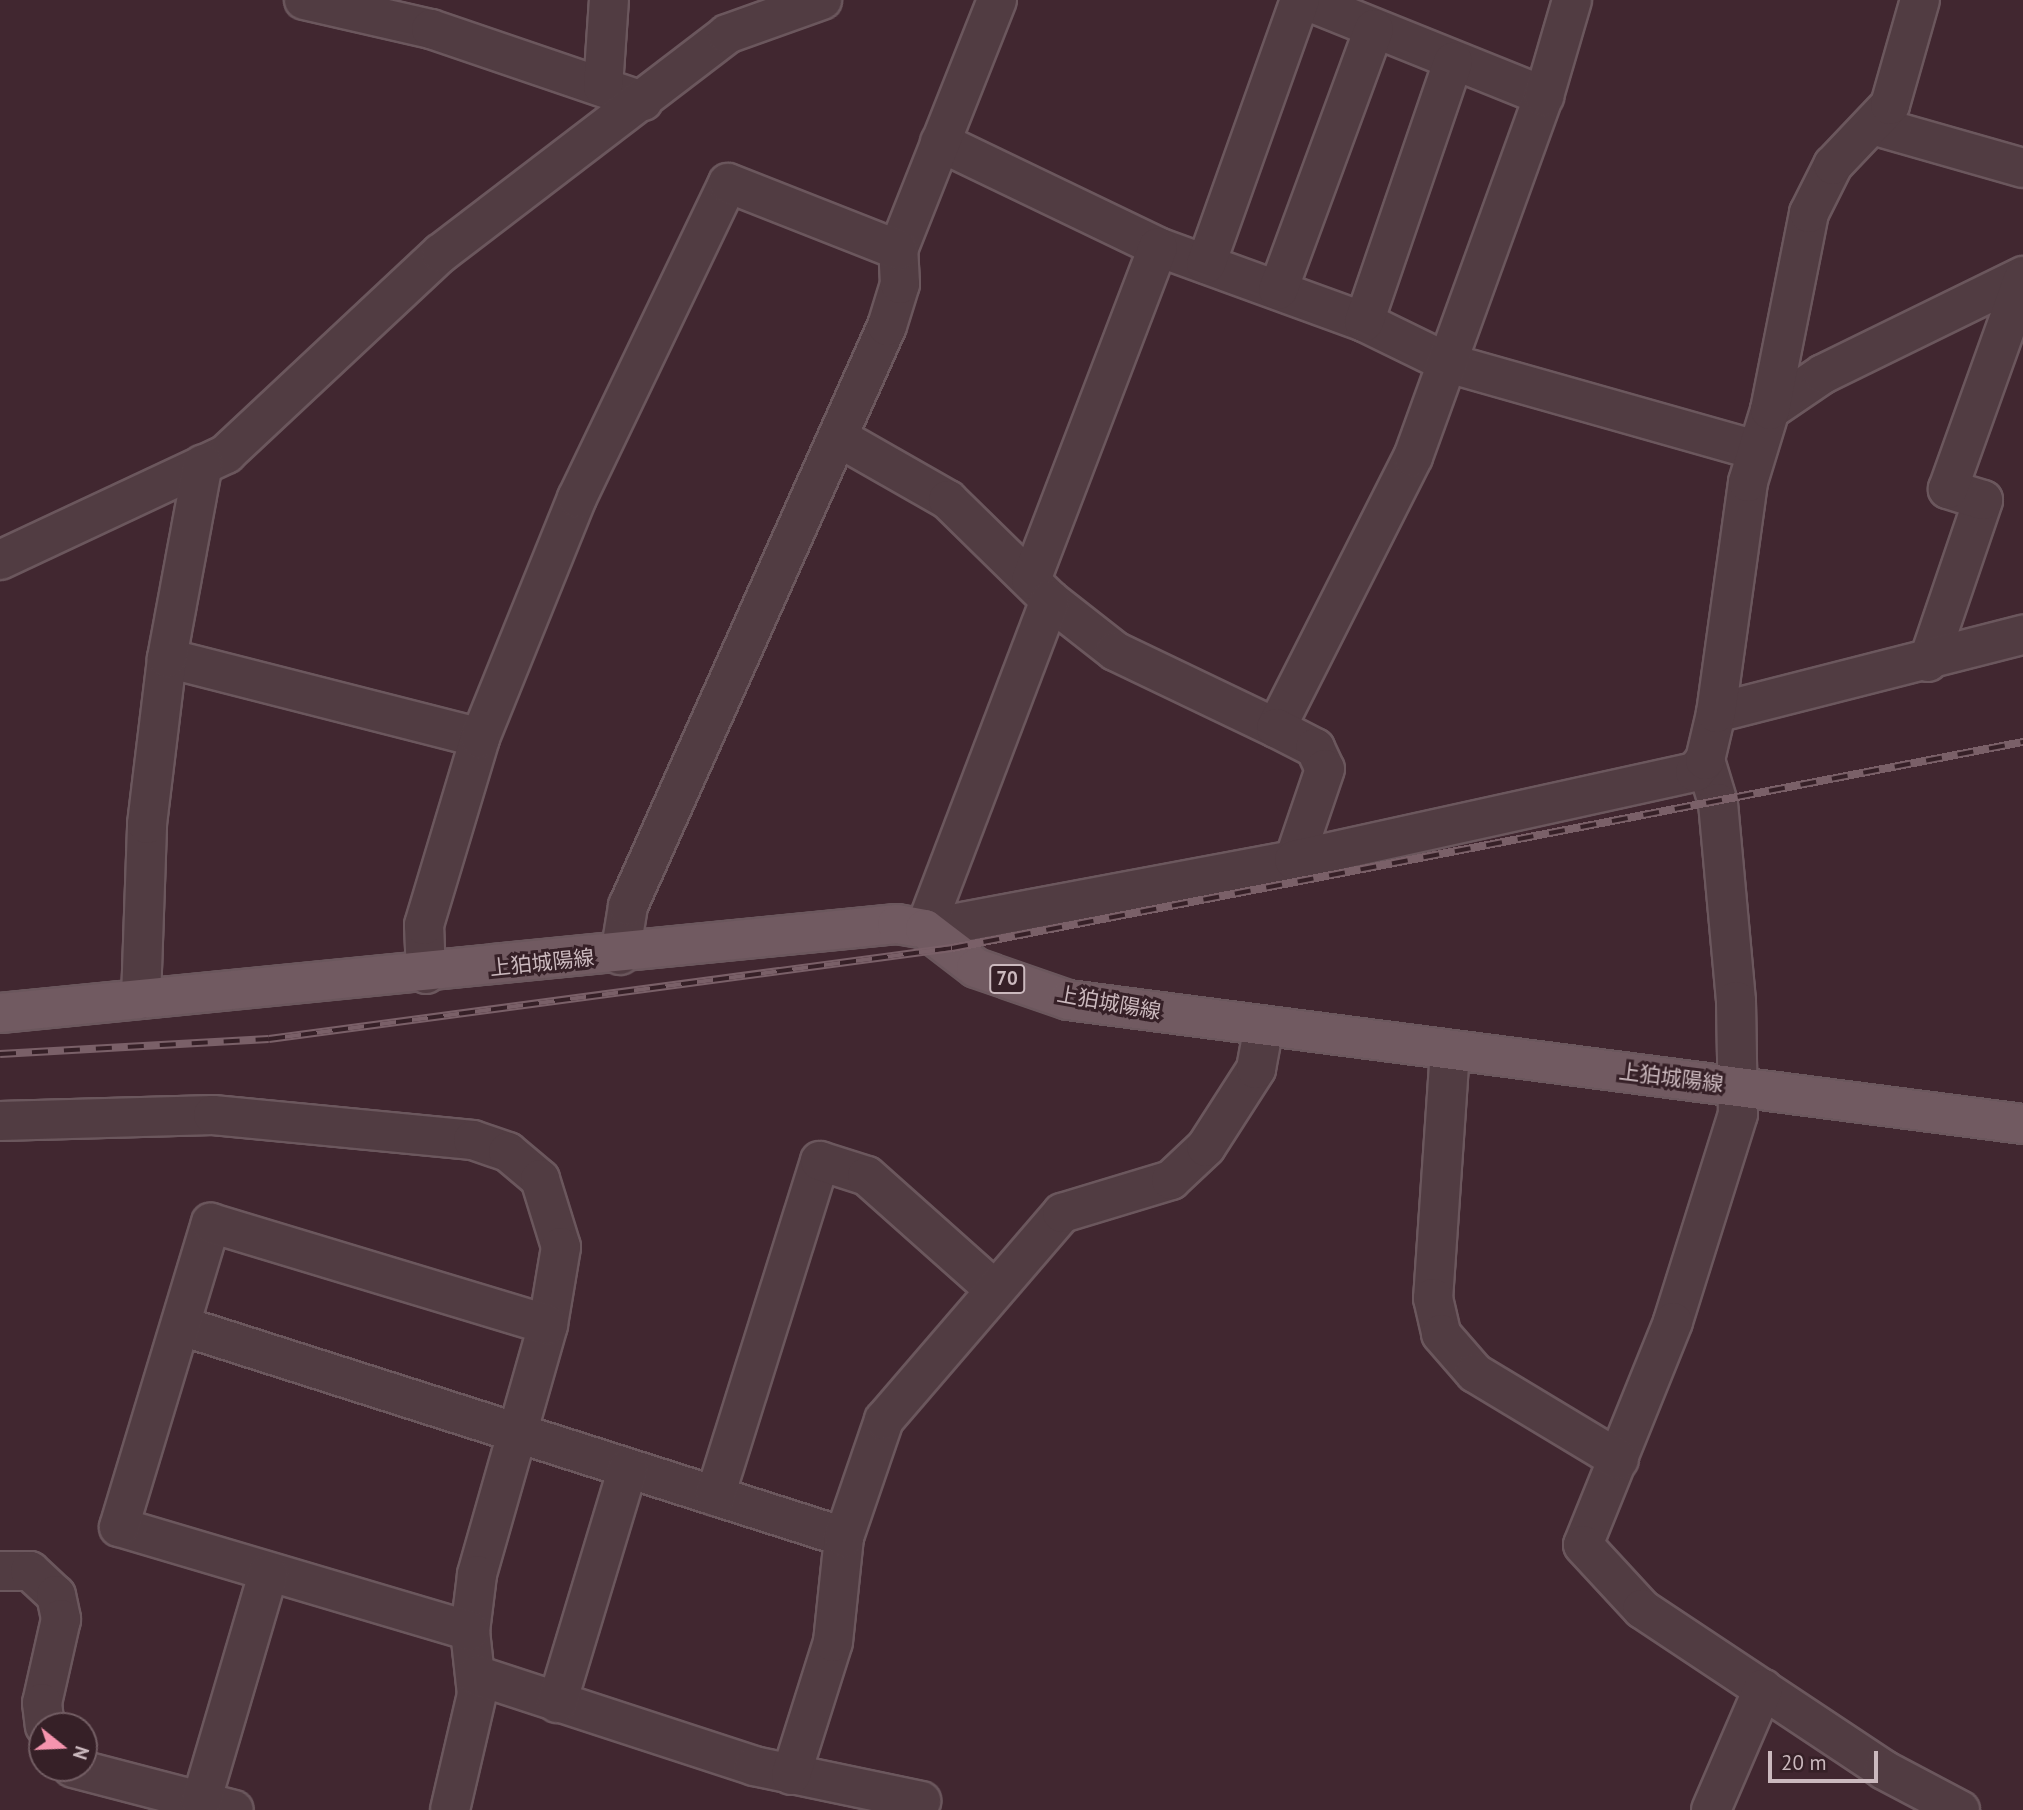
<!DOCTYPE html>
<meta charset="utf-8">
<style>
body{margin:0}
#map{position:relative;width:2023px;height:1810px;overflow:hidden;background:#412730;font-family:"PT Sans","Noto Sans JP",sans-serif}
div>[style]{position:absolute}
.roads{filter:drop-shadow(2px 0 #6b575d) drop-shadow(-2px 0 #6b575d) drop-shadow(0 2px #6b575d) drop-shadow(0 -2px #6b575d)}
.street>*{height:38px;margin:-19px;padding:0 19px;transform-origin:19px;border-radius:19px;background:#513c42}
.primary>*{height:38px;margin:-19px;padding:0 19px;transform-origin:19px;border-radius:19px;background:#715a61}
.rail>*{height:8px;margin-top:-4px;transform-origin:0;background:repeating-linear-gradient(90deg,#362027 0 16px,#7a6068 0 32px);box-sizing:border-box;border-block:2px solid #7a6068}
span{translate:-50% -50%;white-space:nowrap;text-align:center;line-height:1.15;-webkit-text-stroke:6px #362027;paint-order:stroke}
.shield-label span{padding:2px 5px;background:#362027;border:2px solid;border-radius:5px;-webkit-text-stroke-width:0}
.shield-label{font-size:19px;color:#cbb9be;font-weight:700}
.street-label{font-size:21px;color:#cbb9be}
.north{position:absolute;left:28px;top:1712px;width:70px;height:70px;box-sizing:border-box;background:#362027;border:2px solid #725d63;border-radius:50%;rotate:108deg;font-size:19px;font-weight:700;line-height:28px;text-align:center;color:#cbb9be}
.north::after{content:'';display:block;margin:auto;width:24px;height:32px;background:#f594ae;clip-path:polygon(50% 0,100% 100%,50% 72%,0 100%)}
.scale{position:absolute;left:1768px;top:1751px;width:110px;height:32px;box-sizing:border-box;border:4px solid #cbb9be;border-top:0;padding-left:9px;font-size:21px;line-height:24px;white-space:nowrap;color:#cbb9be;-webkit-text-stroke:5px #362027;paint-order:stroke}
</style>
<div id="map">
<div class="roads">
<div class="street">
<i style="left:304px;top:0;width:130px;rotate:12.9deg"></i>
<i style="left:431px;top:29px;width:224px;rotate:18.8deg"></i>
<i style="left:1305px;top:0;width:258px;rotate:21.9deg"></i>
<i style="left:603px;top:87px;width:87px;rotate:-86.1deg"></i>
<i style="left:1872px;top:125px;width:157px;rotate:15.9deg"></i>
<i style="left:940px;top:142px;width:242px;rotate:25.7deg"></i>
<i style="left:1158px;top:247px;width:219px;rotate:20deg"></i>
<i style="left:1364px;top:322px;width:93px;rotate:26deg"></i>
<i style="left:1448px;top:363px;width:320px;rotate:15.8deg"></i>
<i style="left:1206px;top:264px;width:280px;rotate:-70.4deg"></i>
<i style="left:1278px;top:290px;width:278px;rotate:-69.8deg"></i>
<i style="left:1364px;top:322px;width:275px;rotate:-71.1deg"></i>
<i style="left:1770px;top:410px;width:64px;rotate:-34.2deg"></i>
<i style="left:1823px;top:374px;width:223px;rotate:-26.1deg"></i>
<i style="left:841px;top:439px;width:123px;rotate:29.7deg"></i>
<i style="left:948px;top:500px;width:143px;rotate:44.4deg"></i>
<i style="left:1050px;top:600px;width:83px;rotate:38.1deg"></i>
<i style="left:1115px;top:651px;width:178px;rotate:25.6deg"></i>
<i style="left:1276px;top:728px;width:304px;rotate:-63.2deg"></i>
<i style="left:1413px;top:457px;width:384px;rotate:-70.1deg"></i>
<i style="left:1544px;top:96px;width:100px;rotate:-73.7deg"></i>
<i style="left:0;top:560px;width:250px;rotate:-25.1deg"></i>
<i style="left:226px;top:454px;width:294px;rotate:-43.1deg"></i>
<i style="left:441px;top:253px;width:360px;rotate:-37.4deg"></i>
<i style="left:727px;top:34px;width:101px;rotate:-19.7deg"></i>
<i style="left:1031px;top:580px;width:356px;rotate:-69.1deg"></i>
<i style="left:167px;top:658px;width:323px;rotate:14.3deg"></i>
<i style="left:1928px;top:662px;width:171px;rotate:-71.2deg"></i>
<i style="left:1983px;top:500px;width:37px;rotate:-163deg"></i>
<i style="left:1948px;top:489px;width:223px;rotate:-70.3deg"></i>
<i style="left:1716px;top:713px;width:317px;rotate:-14.3deg"></i>
<i style="left:1276px;top:728px;width:44px;rotate:27.1deg"></i>
<i style="left:1315px;top:748px;width:23px;rotate:65deg"></i>
<i style="left:1325px;top:769px;width:96px;rotate:108.8deg"></i>
<i style="left:1705px;top:760px;width:45px;rotate:73.2deg"></i>
<i style="left:1718px;top:803px;width:199px;rotate:84.8deg"></i>
<i style="left:1736px;top:1001px;width:113px;rotate:89deg"></i>
<i style="left:1738px;top:1114px;width:218px;rotate:107.4deg"></i>
<i style="left:1673px;top:1322px;width:240px;rotate:112deg"></i>
<i style="left:1583px;top:1545px;width:87px;rotate:47.3deg"></i>
<i style="left:1642px;top:1609px;width:291px;rotate:33.6deg"></i>
<i style="left:1884px;top:1770px;width:86px;rotate:27.8deg"></i>
<i style="left:925px;top:929px;width:375px;rotate:-10.6deg"></i>
<i style="left:1294px;top:860px;width:411px;rotate:-12.4deg"></i>
<i style="left:1695px;top:772px;width:16px;rotate:-50deg"></i>
<i style="left:1705px;top:760px;width:48px;rotate:-76.8deg"></i>
<i style="left:1716px;top:713px;width:233px;rotate:-82.1deg"></i>
<i style="left:1748px;top:482px;width:75px;rotate:-73deg"></i>
<i style="left:1770px;top:410px;width:201px;rotate:-78.8deg"></i>
<i style="left:1809px;top:213px;width:54px;rotate:-63.4deg"></i>
<i style="left:1833px;top:165px;width:83px;rotate:-46.5deg"></i>
<i style="left:1890px;top:105px;width:109px;rotate:-74.1deg"></i>
<i style="left:925px;top:929px;width:352px;rotate:-69.2deg"></i>
<i style="left:620px;top:955px;width:50px;rotate:-80.7deg"></i>
<i style="left:628px;top:906px;width:635px;rotate:-65.94deg"></i>
<i style="left:887px;top:326px;width:44px;rotate:-72.8deg"></i>
<i style="left:900px;top:284px;width:34px;rotate:-93deg"></i>
<i style="left:898px;top:250px;width:269px;rotate:-68.4deg"></i>
<i style="left:426px;top:974px;width:49px;rotate:-92.3deg"></i>
<i style="left:424px;top:925px;width:195px;rotate:-73.3deg"></i>
<i style="left:480px;top:738px;width:259px;rotate:-68deg"></i>
<i style="left:577px;top:498px;width:349px;rotate:-64.4deg"></i>
<i style="left:728px;top:183px;width:183px;rotate:21.5deg"></i>
<i style="left:141px;top:999px;width:175px;rotate:-88deg"></i>
<i style="left:147px;top:824px;width:167px;rotate:-83.1deg"></i>
<i style="left:167px;top:658px;width:197px;rotate:-79.5deg"></i>
<i style="left:1450px;top:1050px;width:249px;rotate:93.9deg"></i>
<i style="left:1433px;top:1298px;width:37px;rotate:77deg"></i>
<i style="left:1441px;top:1334px;width:52px;rotate:48.9deg"></i>
<i style="left:1475px;top:1373px;width:168px;rotate:31.1deg"></i>
<i style="left:0;top:1121px;width:213px;rotate:-1.6deg"></i>
<i style="left:213px;top:1115px;width:261px;rotate:5.5deg"></i>
<i style="left:473px;top:1140px;width:37px;rotate:19deg"></i>
<i style="left:508px;top:1152px;width:42px;rotate:40.2deg"></i>
<i style="left:540px;top:1179px;width:71px;rotate:72.8deg"></i>
<i style="left:561px;top:1247px;width:79px;rotate:99.5deg"></i>
<i style="left:548px;top:1325px;width:260px;rotate:105.9deg"></i>
<i style="left:477px;top:1575px;width:56px;rotate:97.1deg"></i>
<i style="left:470px;top:1631px;width:63px;rotate:83.7deg"></i>
<i style="left:477px;top:1694px;width:119px;rotate:103.1deg"></i>
<i style="left:182px;top:1326px;width:695px;rotate:17.68deg"></i>
<i style="left:715px;top:1496px;width:351px;rotate:-72.6deg"></i>
<i style="left:820px;top:1161px;width:49px;rotate:17.7deg"></i>
<i style="left:867px;top:1176px;width:170px;rotate:41.7deg"></i>
<i style="left:0;top:1571px;width:30px"></i>
<i style="left:30px;top:1571px;width:35px;rotate:43deg"></i>
<i style="left:56px;top:1595px;width:25px;rotate:78deg"></i>
<i style="left:61px;top:1619px;width:86px;rotate:102.7deg"></i>
<i style="left:42px;top:1703px;width:23px;rotate:83deg"></i>
<i style="left:470px;top:1631px;width:366px;rotate:-163.5deg"></i>
<i style="left:119px;top:1527px;width:318px;rotate:-73.2deg"></i>
<i style="left:211px;top:1223px;width:352px;rotate:16.8deg"></i>
<i style="left:476px;top:1675px;width:293px;rotate:18.1deg"></i>
<i style="left:754px;top:1766px;width:171px;rotate:11.8deg"></i>
<i style="left:557px;top:1703px;width:245px;rotate:-73.2deg"></i>
<i style="left:73px;top:1768px;width:166px;rotate:14.6deg"></i>
<i style="left:791px;top:1775px;width:139px;rotate:-72.5deg"></i>
<i style="left:833px;top:1642px;width:106px;rotate:-84deg"></i>
<i style="left:844px;top:1537px;width:124px;rotate:-71.1deg"></i>
<i style="left:884px;top:1420px;width:273px;rotate:-49.3deg"></i>
<i style="left:1062px;top:1213px;width:114px;rotate:-16.8deg"></i>
<i style="left:1171px;top:1180px;width:48px;rotate:-43.3deg"></i>
<i style="left:1206px;top:1147px;width:93px;rotate:-57.3deg"></i>
<i style="left:1256px;top:1069px;width:44px;rotate:-79.5deg"></i>
<i style="left:201px;top:1802px;width:238px;rotate:-73.6deg"></i>
<i style="left:1711px;top:1810px;width:132px;rotate:-66.7deg"></i>
</div>
<div class="primary">
<i style="left:0;top:1013px;width:901px;rotate:-5.67deg"></i>
<i style="left:897px;top:924px;width:28px;rotate:10deg"></i>
<i style="left:925px;top:929px;width:64px;rotate:37.4deg"></i>
<i style="left:976px;top:968px;width:97px;rotate:19.2deg"></i>
<i style="left:1068px;top:1000px;width:963px;rotate:7.4deg"></i>
</div>
</div>
<div class="rail">
<i style="left:0;top:1054px;width:269px;rotate:-3.2deg"></i>
<i style="left:269px;top:1039px;width:689px;rotate:-7.59deg"></i>
<i style="left:952px;top:948px;width:1091px;rotate:-10.89deg"></i>
</div>
<div class="shield-label">
<span style="left:1007px;top:979px">70</span>
</div>
<div class="street-label">
<span style="left:542px;top:963px;rotate:-6deg">上狛城陽線</span>
<span style="left:1109px;top:1003px;rotate:10deg">上狛城陽線</span>
<span style="left:1671px;top:1078px;rotate:7deg">上狛城陽線</span>
</div>
<div class="north">N</div>
<div class="scale">20 m</div>
</div>
